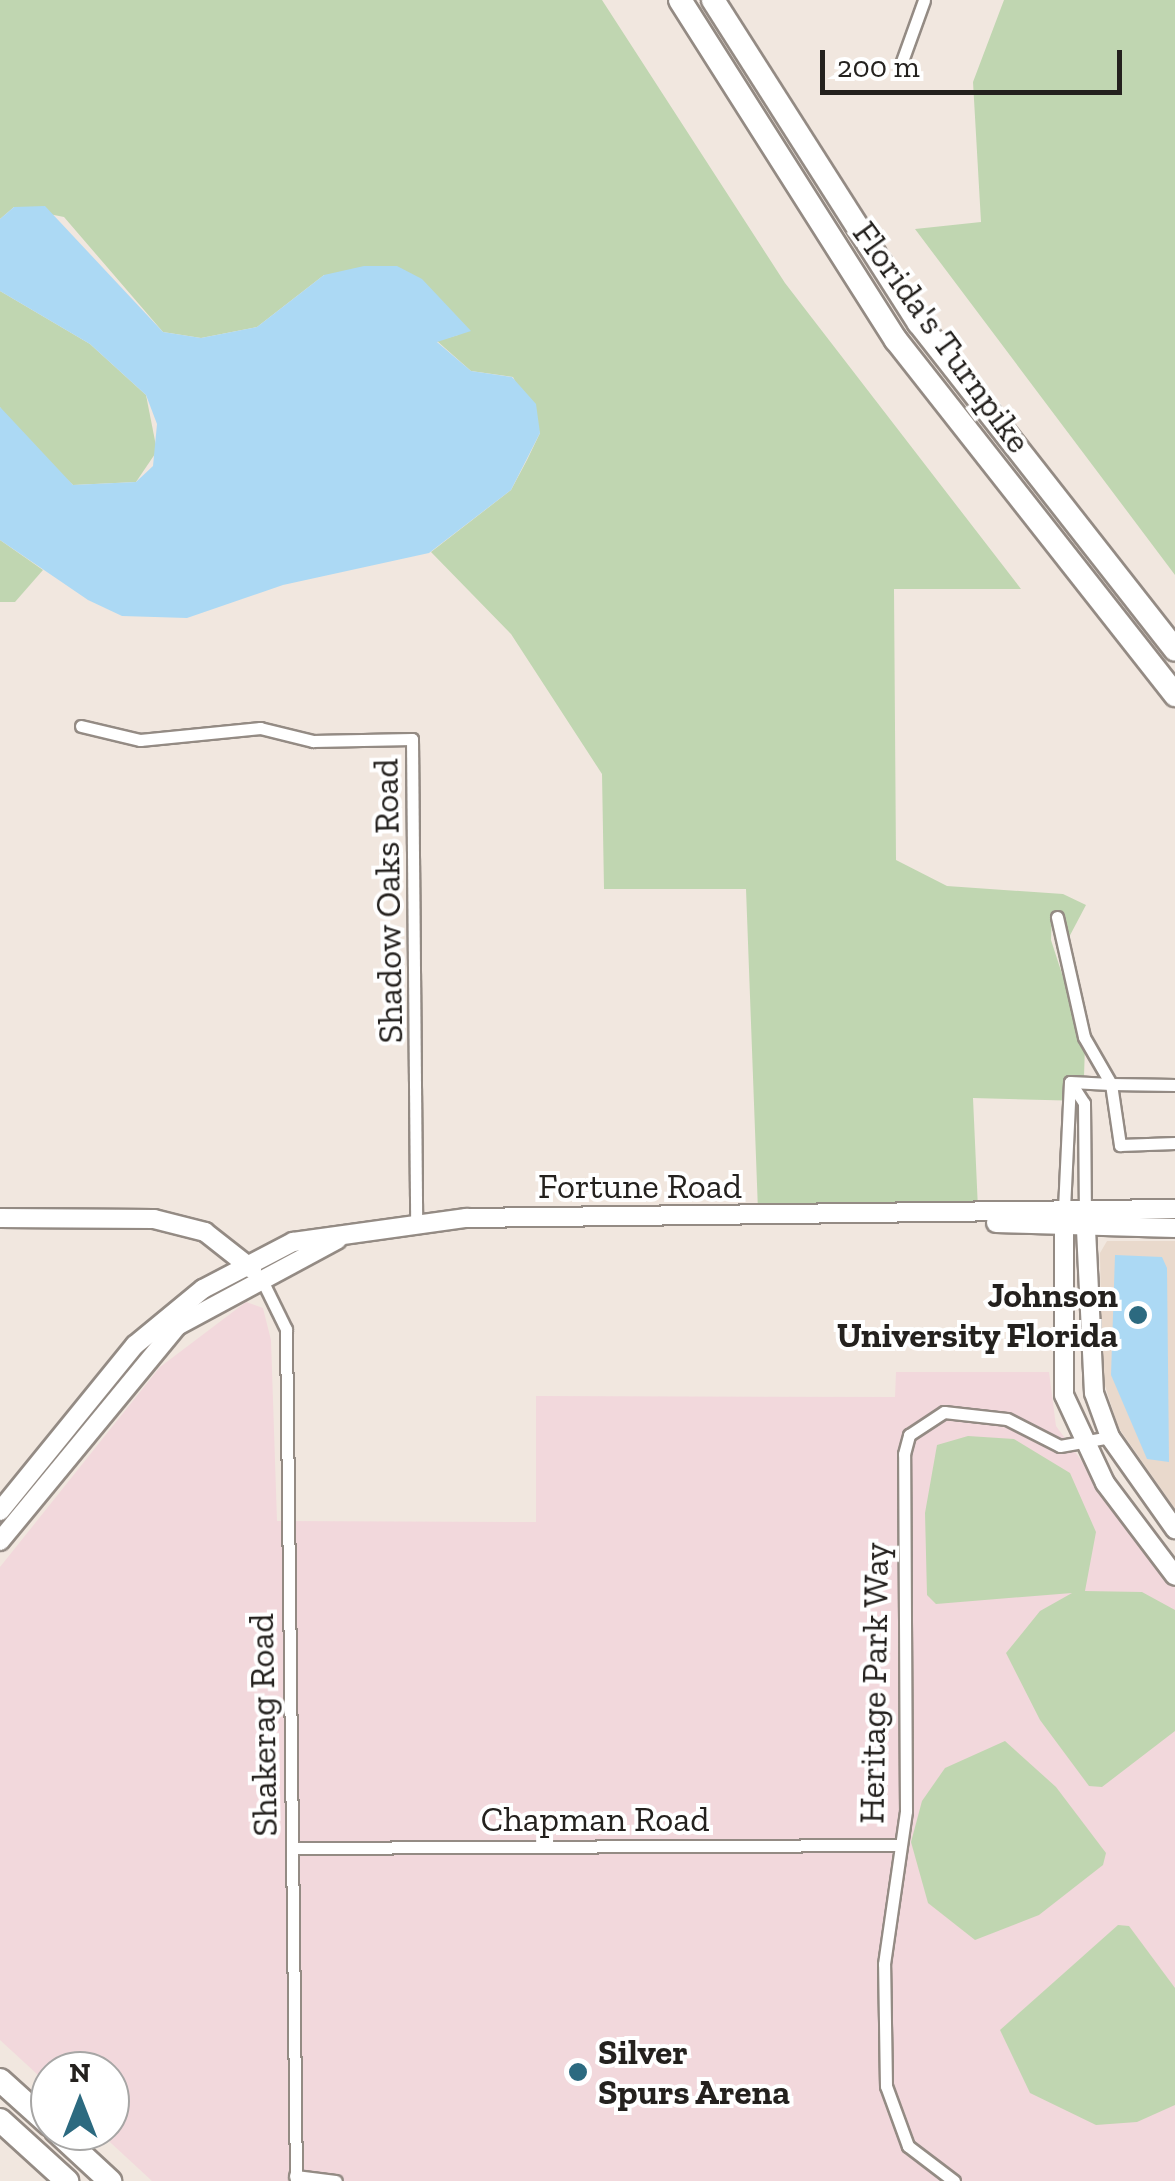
<!DOCTYPE html>
<style>
body{margin:0}
#map{position:relative;width:1175px;height:2181px;overflow:hidden;background:#f1e7df;font-family:"Zilla Slab",serif}
div>[style]{position:absolute}
.commercial>*{inset:0;background:#f2d8dc}
.built>*{inset:0;background:#e9d9cc}
.green>*{inset:0;background:#c0d6b1}
.water>*{inset:0;background:#acd9f4}
.roads{filter:drop-shadow(2px 0 #948b84) drop-shadow(-2px 0 #948b84) drop-shadow(0 2px #948b84) drop-shadow(0 -2px #948b84)}
.street>*{height:11px;margin:-5.5px;padding:0 5.5px;transform-origin:5.5px;border-radius:5.5px;background:#fff}
.secondary>*{height:18px;margin:-9px;padding:0 9px;transform-origin:9px;border-radius:9px;background:#fff}
.highway>*{height:22px;margin:-11px;padding:0 11px;transform-origin:11px;border-radius:11px;background:#fff}
.dots>*{width:28px;height:28px;translate:-50% -50%;box-sizing:border-box;border:5px solid #fff;border-radius:50%}
span{translate:-50% -50%;white-space:nowrap;text-align:center;line-height:1.15;-webkit-text-stroke:8px #fff;paint-order:stroke}
.street-label{font-size:35px;color:#24211e}
.poi-label{font-size:35px;color:#24211e;font-weight:700}
.right{translate:-100% -50%;text-align:right}
.left{translate:0 -50%;text-align:left}
.north{position:absolute;left:30px;top:2051px;width:100px;height:100px;box-sizing:border-box;background:#fff;border:2px solid #a7a6a5;border-radius:50%;rotate:0deg;font-size:28px;font-weight:700;line-height:40px;text-align:center;color:#24211e}
.north::after{content:'';display:block;margin:auto;width:35px;height:45px;background:#2c6a80;clip-path:polygon(50% 0,100% 100%,50% 72%,0 100%)}
.scale{position:absolute;left:820px;top:50px;width:302px;height:45px;box-sizing:border-box;border:5px solid #24211e;border-top:0;padding-left:12px;font-size:30px;line-height:35px;white-space:nowrap;color:#24211e;-webkit-text-stroke:8px #fff;paint-order:stroke}
</style>
<div id="map">
<div class="commercial">
<i style="clip-path:polygon(246px 1302px,263px 1308px,271px 1340px,277px 1521px,536px 1522px,536px 1396px,895px 1397px,896px 1372px,1049px 1372px,1056px 1426px,1175px 1588px,1175px 2181px,152px 2181px,98px 2131px,110px 2131px,110px 2071px,50px 2071px,50px 2086px,0 2040px,0 1567px,160px 1367px)"></i>
</div>
<div class="built">
<i style="clip-path:polygon(1107px 1241px,1175px 1241px,1175px 1509px,1118px 1427px,1102px 1376px,1100px 1253px)"></i>
</div>
<div class="green">
<i style="clip-path:polygon(0 0,602px 0,785px 283px,1021px 589px,894px 589px,896px 860px,947px 886px,1063px 894px,1086px 905px,1067px 941px,1063px 912px,1052px 911px,1051px 940px,1085px 1045px,1084px 1077px,1065px 1077px,1065px 1088px,1084px 1088px,1084px 1101px,973px 1098px,978px 1209px,758px 1211px,746px 889px,604px 889px,602px 774px,511px 634px,431px 552px,511px 490px,527px 460px,540px 433px,513px 377px,471px 371px,437px 341px,458px 335px,324px 275px,257px 327px,201px 338px,163px 332px,64px 217px,14px 207px,0 219px)"></i>
<i style="clip-path:polygon(1004px 0,1175px 0,1175px 575px,915px 229px,981px 222px,973px 82px)"></i>
<i style="clip-path:polygon(0 291px,90px 344px,146px 395px,157px 451px,136px 482px,73px 485px,14px 431px,0 407px)"></i>
<i style="clip-path:polygon(0 540px,43px 570px,15px 602px,0 602px)"></i>
<i style="clip-path:polygon(968px 1436px,1014px 1439px,1070px 1473px,1096px 1532px,1085px 1591px,1142px 1592px,1175px 1610px,1175px 1731px,1102px 1787px,1089px 1786px,1040px 1720px,1006px 1653px,1040px 1611px,1072px 1593px,936px 1604px,927px 1595px,925px 1513px,937px 1445px)"></i>
<i style="clip-path:polygon(1005px 1741px,1056px 1787px,1106px 1853px,1103px 1865px,1039px 1915px,975px 1940px,928px 1903px,911px 1842px,922px 1801px,945px 1768px)"></i>
<i style="clip-path:polygon(1118px 1925px,1129px 1926px,1175px 1988px,1175px 2105px,1137px 2122px,1096px 2125px,1030px 2093px,1000px 2030px)"></i>
</div>
<div class="water">
<i style="clip-path:polygon(45px 206px,163px 332px,201px 338px,257px 327px,324px 275px,364px 266px,397px 266px,422px 279px,471px 331px,437px 342px,471px 371px,512px 377px,536px 404px,540px 433px,511px 490px,429px 553px,283px 585px,187px 618px,122px 616px,88px 600px,0 540px,0 407px,73px 485px,136px 482px,153px 466px,157px 424px,146px 395px,90px 344px,0 291px,0 219px,14px 207px)"></i>
<i style="clip-path:polygon(1115px 1255px,1162px 1257px,1167px 1268px,1169px 1462px,1147px 1459px,1111px 1375px)"></i>
</div>
<div class="roads">
<div class="street">
<i style="left:901px;top:64px;width:68px;rotate:-70.2deg"></i>
<i style="left:81px;top:726px;width:61px;rotate:13.3deg"></i>
<i style="left:140px;top:740px;width:121px;rotate:-5.7deg"></i>
<i style="left:260px;top:728px;width:55px;rotate:13.8deg"></i>
<i style="left:313px;top:741px;width:99px;rotate:-1.2deg"></i>
<i style="left:412px;top:739px;width:481px;rotate:89.5deg"></i>
<i style="left:1057px;top:917px;width:123px;rotate:77.3deg"></i>
<i style="left:1084px;top:1037px;width:54px;rotate:60.1deg"></i>
<i style="left:1111px;top:1084px;width:64px;rotate:0.9deg"></i>
<i style="left:1070px;top:1082px;width:41px;rotate:2.8deg"></i>
<i style="left:1111px;top:1084px;width:62px;rotate:81.6deg"></i>
<i style="left:1120px;top:1145px;width:55px;rotate:-2.1deg"></i>
<i style="left:1071px;top:1083px;width:24px;rotate:57deg"></i>
<i style="left:1084px;top:1103px;width:106px;rotate:89.5deg"></i>
<i style="left:1064px;top:1209px;width:127px;rotate:-87.3deg"></i>
<i style="left:260px;top:1276px;width:59px;rotate:63.9deg"></i>
<i style="left:286px;top:1329px;width:852px;rotate:89.33deg"></i>
<i style="left:292px;top:1848px;width:607px;rotate:-0.28deg"></i>
<i style="left:295px;top:2176px;width:41px;rotate:7deg"></i>
<i style="left:954px;top:2181px;width:58px;rotate:-142.7deg"></i>
<i style="left:908px;top:2146px;width:64px;rotate:-110.1deg"></i>
<i style="left:886px;top:2086px;width:122px;rotate:-90.9deg"></i>
<i style="left:884px;top:1964px;width:155px;rotate:-81.8deg"></i>
<i style="left:906px;top:1811px;width:357px;rotate:-90.3deg"></i>
<i style="left:904px;top:1454px;width:20px;rotate:-75deg"></i>
<i style="left:909px;top:1435px;width:42px;rotate:-33.3deg"></i>
<i style="left:944px;top:1412px;width:63px;rotate:6.3deg"></i>
<i style="left:1007px;top:1419px;width:59px;rotate:27deg"></i>
<i style="left:1060px;top:1446px;width:51px;rotate:-10.2deg"></i>
</div>
<div class="secondary">
<i style="left:1064px;top:1209px;width:186px;rotate:90deg"></i>
<i style="left:1064px;top:1395px;width:97px;rotate:65deg"></i>
<i style="left:1105px;top:1483px;width:116px;rotate:53deg"></i>
<i style="left:1085px;top:1209px;width:184px;rotate:87.2deg"></i>
<i style="left:1094px;top:1393px;width:47px;rotate:70deg"></i>
<i style="left:1110px;top:1437px;width:113px;rotate:54.8deg"></i>
<i style="left:0;top:1218px;width:154px;rotate:0.4deg"></i>
<i style="left:154px;top:1219px;width:53px;rotate:14.3deg"></i>
<i style="left:205px;top:1232px;width:60px;rotate:38.2deg"></i>
<i style="left:996px;top:1223px;width:179px;rotate:1.6deg"></i>
<i style="left:0;top:1511px;width:214px;rotate:-50.9deg"></i>
<i style="left:135px;top:1345px;width:88px;rotate:-39.5deg"></i>
<i style="left:203px;top:1289px;width:102px;rotate:-27.6deg"></i>
<i style="left:293px;top:1242px;width:175px;rotate:-7.9deg"></i>
<i style="left:466px;top:1218px;width:709px;rotate:-0.73deg"></i>
<i style="left:0;top:1541px;width:278px;rotate:-50.5deg"></i>
<i style="left:177px;top:1326px;width:182px;rotate:-28.3deg"></i>
</div>
<div class="highway">
<i style="left:680px;top:0;width:403px;rotate:57.6deg"></i>
<i style="left:896px;top:340px;width:452px;rotate:51.8deg"></i>
<i style="left:713px;top:0;width:383px;rotate:57.5deg"></i>
<i style="left:919px;top:323px;width:415px;rotate:51.9deg"></i>
<i style="left:0;top:2080px;width:67px;rotate:42deg"></i>
<i style="left:0;top:2120px;width:91px;rotate:42.3deg"></i>
<i style="left:56px;top:2131px;width:74px;rotate:42.8deg"></i>
</div>
</div>
<div class="dots">
<i style="left:1138px;top:1315px;background:#2c6a80"></i>
<i style="left:578px;top:2072px;background:#2c6a80"></i>
</div>
<div class="street-label">
<span style="left:942px;top:337px;rotate:54deg">Florida's Turnpike</span>
<span style="left:388px;top:901px;rotate:-91deg">Shadow Oaks Road</span>
<span style="left:640px;top:1186px">Fortune Road</span>
<span style="left:874px;top:1683px;rotate:-89deg">Heritage Park Way</span>
<span style="left:263px;top:1725px;rotate:-91deg">Shakerag Road</span>
<span style="left:595px;top:1819px">Chapman Road</span>
</div>
<div class="poi-label">
<span class="right" style="left:1118px;top:1315px">Johnson<br>University Florida</span>
<span class="left" style="left:598px;top:2072px">Silver<br>Spurs Arena</span>
</div>
<div class="north">N</div>
<div class="scale">200 m</div>
</div>
